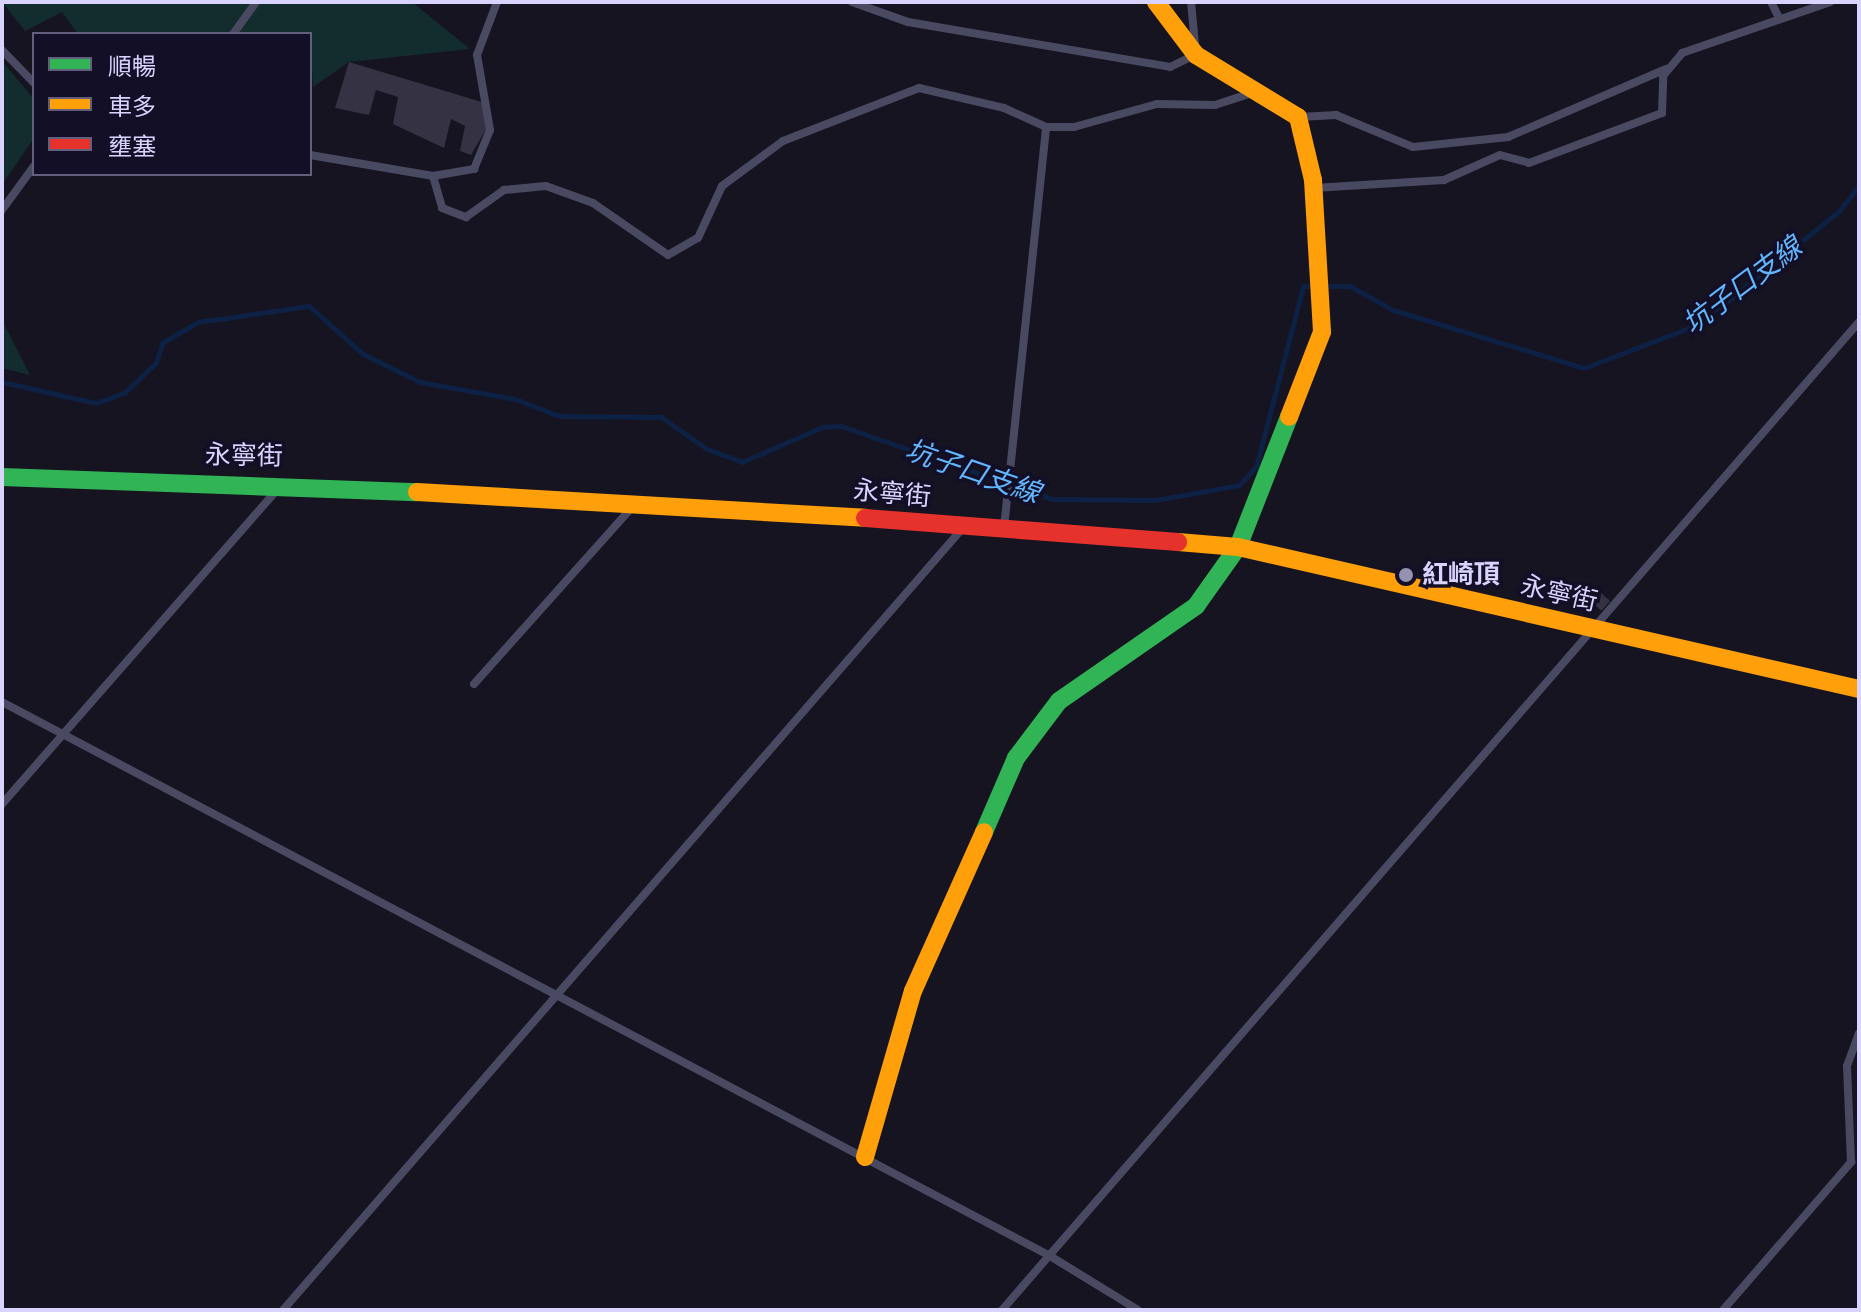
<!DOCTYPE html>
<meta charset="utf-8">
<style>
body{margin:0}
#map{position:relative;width:1861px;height:1312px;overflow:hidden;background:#161421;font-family:Cabin,"Noto Sans TC",sans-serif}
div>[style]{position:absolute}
.green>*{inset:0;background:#132c2d}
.stream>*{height:5px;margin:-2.5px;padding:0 2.5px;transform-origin:2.5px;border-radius:2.5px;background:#0d2144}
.building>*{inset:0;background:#343243;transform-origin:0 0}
.lane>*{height:8px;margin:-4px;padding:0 4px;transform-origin:4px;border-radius:4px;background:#4a4962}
.fast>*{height:18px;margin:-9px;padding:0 9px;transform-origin:9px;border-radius:9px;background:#30b455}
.slow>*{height:18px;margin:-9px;padding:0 9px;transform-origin:9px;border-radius:9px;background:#ff9f0a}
.jam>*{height:18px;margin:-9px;padding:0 9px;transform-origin:9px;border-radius:9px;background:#e5322d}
.dots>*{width:22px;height:22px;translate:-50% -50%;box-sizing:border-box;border:4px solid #130f26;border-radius:50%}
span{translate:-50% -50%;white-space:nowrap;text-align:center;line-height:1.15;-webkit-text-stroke:7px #130f26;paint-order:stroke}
.street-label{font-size:26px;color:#d9d4ff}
.poi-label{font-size:26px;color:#d9d4ff;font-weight:700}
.left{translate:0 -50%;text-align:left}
.water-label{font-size:28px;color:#62b6ff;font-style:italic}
.frame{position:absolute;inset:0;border:4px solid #d9d4ff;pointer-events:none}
.legend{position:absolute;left:32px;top:32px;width:280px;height:144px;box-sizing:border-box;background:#130f26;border:2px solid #625e7d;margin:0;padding:10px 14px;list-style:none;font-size:24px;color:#d9d4ff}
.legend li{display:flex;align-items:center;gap:16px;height:40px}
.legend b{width:40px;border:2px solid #625e7d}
</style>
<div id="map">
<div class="green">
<i style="clip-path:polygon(2px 2px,412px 2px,470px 49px,349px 62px,313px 87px,310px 34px,78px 34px,62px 12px,25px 31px)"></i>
<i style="clip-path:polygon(2px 61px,34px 99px,34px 138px,2px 185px)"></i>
<i style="clip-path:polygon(2px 320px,30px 375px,2px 368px)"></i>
</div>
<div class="stream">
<i style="left:1326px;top:286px;width:24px"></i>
<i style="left:1350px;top:286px;width:49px;rotate:29.2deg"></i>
<i style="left:1393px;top:310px;width:200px;rotate:16.9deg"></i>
<i style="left:1584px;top:368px;width:123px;rotate:-20.9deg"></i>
<i style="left:1699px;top:324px;width:180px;rotate:-38.9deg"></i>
<i style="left:1839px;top:211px;width:33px;rotate:-52deg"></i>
<i style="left:2px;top:382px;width:96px;rotate:12.6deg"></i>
<i style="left:96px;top:403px;width:30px;rotate:-20deg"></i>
<i style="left:124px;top:393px;width:44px;rotate:-43.2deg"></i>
<i style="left:156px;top:363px;width:21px;rotate:-73deg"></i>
<i style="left:162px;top:343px;width:42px;rotate:-30.3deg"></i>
<i style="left:198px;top:322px;width:112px;rotate:-8.2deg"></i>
<i style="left:309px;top:306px;width:72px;rotate:41.6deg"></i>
<i style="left:363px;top:354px;width:64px;rotate:26.2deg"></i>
<i style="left:420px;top:382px;width:97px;rotate:10.1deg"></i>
<i style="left:515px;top:399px;width:47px;rotate:21.1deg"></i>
<i style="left:559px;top:416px;width:102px;rotate:0.6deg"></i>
<i style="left:661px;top:417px;width:56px;rotate:34.8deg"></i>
<i style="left:707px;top:449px;width:37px;rotate:20deg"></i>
<i style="left:742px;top:462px;width:87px;rotate:-23.6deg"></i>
<i style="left:822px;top:427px;width:19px;rotate:-3deg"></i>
<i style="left:841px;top:426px;width:223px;rotate:19.1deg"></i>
<i style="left:1052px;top:499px;width:104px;rotate:0.6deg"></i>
<i style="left:1156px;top:500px;width:84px;rotate:-10.2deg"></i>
<i style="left:1239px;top:485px;width:25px;rotate:-47deg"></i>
<i style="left:1256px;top:467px;width:187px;rotate:-75.4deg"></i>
<i style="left:1303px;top:286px;width:9px"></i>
</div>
<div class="building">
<i style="clip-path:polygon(349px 62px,485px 103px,489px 124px,471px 155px,460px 151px,465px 126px,451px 119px,444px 148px,393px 124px,398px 97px,376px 90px,369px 115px,335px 108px)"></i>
<i style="left:1599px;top:591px;width:15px;height:13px;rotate:42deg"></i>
</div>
<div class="lane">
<i style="left:852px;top:2px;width:59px;rotate:19.7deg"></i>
<i style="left:908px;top:22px;width:266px;rotate:9.7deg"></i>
<i style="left:1170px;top:67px;width:25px;rotate:-26deg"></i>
<i style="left:1191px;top:2px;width:42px;rotate:84.6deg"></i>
<i style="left:1771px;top:2px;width:18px;rotate:63deg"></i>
<i style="left:233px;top:34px;width:39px;rotate:-54deg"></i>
<i style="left:2px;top:50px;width:46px;rotate:45.9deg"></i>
<i style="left:1299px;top:117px;width:37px;rotate:-3deg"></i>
<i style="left:1336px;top:115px;width:83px;rotate:22.6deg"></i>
<i style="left:1413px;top:147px;width:96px;rotate:-6deg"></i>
<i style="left:1508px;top:137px;width:172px;rotate:-23.3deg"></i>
<i style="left:310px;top:155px;width:125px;rotate:9.7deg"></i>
<i style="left:433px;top:176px;width:33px;rotate:74deg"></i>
<i style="left:442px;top:208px;width:26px;rotate:21deg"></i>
<i style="left:466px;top:217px;width:47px;rotate:-35.4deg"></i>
<i style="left:504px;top:190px;width:42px;rotate:-5.4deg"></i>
<i style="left:546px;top:186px;width:50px;rotate:19.9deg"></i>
<i style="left:593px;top:203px;width:91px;rotate:34.7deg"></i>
<i style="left:668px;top:255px;width:34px;rotate:-30deg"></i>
<i style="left:698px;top:238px;width:57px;rotate:-65.2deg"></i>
<i style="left:722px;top:186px;width:76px;rotate:-36.4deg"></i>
<i style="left:783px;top:141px;width:146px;rotate:-21.3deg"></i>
<i style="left:919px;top:88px;width:87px;rotate:13.2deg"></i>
<i style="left:1004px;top:108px;width:46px;rotate:24.3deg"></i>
<i style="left:1046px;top:127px;width:28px"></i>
<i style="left:1074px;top:127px;width:86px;rotate:-15.5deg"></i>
<i style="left:1157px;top:104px;width:58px;rotate:1deg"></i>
<i style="left:1215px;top:105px;width:40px;rotate:-18deg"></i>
<i style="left:433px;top:176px;width:42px;rotate:-9.7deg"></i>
<i style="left:474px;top:169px;width:42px;rotate:-67.7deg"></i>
<i style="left:490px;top:130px;width:76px;rotate:-99.8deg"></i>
<i style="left:477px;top:55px;width:57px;rotate:-69.3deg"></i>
<i style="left:1314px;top:188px;width:130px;rotate:-3.5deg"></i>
<i style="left:1444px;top:180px;width:61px;rotate:-24.1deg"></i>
<i style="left:1500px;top:155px;width:30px;rotate:15deg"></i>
<i style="left:1529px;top:163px;width:142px;rotate:-20.6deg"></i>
<i style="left:1662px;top:113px;width:37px;rotate:-88deg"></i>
<i style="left:1663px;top:76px;width:30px;rotate:-50deg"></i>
<i style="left:1682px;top:53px;width:157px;rotate:-19deg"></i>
<i style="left:2px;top:210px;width:54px;rotate:-54deg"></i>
<i style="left:1004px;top:528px;width:403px;rotate:-84deg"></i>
<i style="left:474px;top:684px;width:241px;rotate:-48.2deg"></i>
<i style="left:2px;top:702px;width:1185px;rotate:27.86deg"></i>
<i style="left:1050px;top:1256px;width:103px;rotate:31.5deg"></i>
<i style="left:2px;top:804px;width:415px;rotate:-48.8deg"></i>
<i style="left:283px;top:1310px;width:1035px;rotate:-49deg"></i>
<i style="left:1002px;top:1310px;width:1308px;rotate:-49.06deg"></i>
<i style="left:1723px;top:1310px;width:196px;rotate:-49.1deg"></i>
<i style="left:1851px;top:1162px;width:96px;rotate:-92.4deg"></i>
<i style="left:1847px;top:1066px;width:35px;rotate:-70deg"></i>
</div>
<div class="fast">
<i style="left:2px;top:477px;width:415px;rotate:2.1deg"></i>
<i style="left:984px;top:832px;width:81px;rotate:-66.6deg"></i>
<i style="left:1016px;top:758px;width:71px;rotate:-53deg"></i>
<i style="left:1059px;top:701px;width:167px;rotate:-34.7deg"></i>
<i style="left:1196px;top:606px;width:72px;rotate:-54.6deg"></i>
<i style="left:1238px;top:547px;width:140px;rotate:-68.6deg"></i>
</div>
<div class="slow">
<i style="left:1156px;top:2px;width:66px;rotate:53deg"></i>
<i style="left:1196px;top:55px;width:119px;rotate:31.3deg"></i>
<i style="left:1298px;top:117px;width:65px;rotate:76.6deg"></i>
<i style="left:1313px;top:180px;width:152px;rotate:86.6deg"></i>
<i style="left:1322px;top:332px;width:91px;rotate:111.2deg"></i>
<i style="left:417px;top:492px;width:449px;rotate:3.3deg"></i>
<i style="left:1178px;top:542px;width:60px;rotate:4.8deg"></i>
<i style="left:1238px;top:547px;width:637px;rotate:12.88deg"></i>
<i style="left:865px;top:1157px;width:173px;rotate:-73.9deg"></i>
<i style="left:913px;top:991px;width:174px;rotate:-65.9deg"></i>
</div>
<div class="jam">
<i style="left:865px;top:518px;width:314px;rotate:4.4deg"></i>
</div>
<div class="dots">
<i style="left:1406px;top:575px;background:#9591b1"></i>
</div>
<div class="street-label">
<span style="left:244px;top:456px;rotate:1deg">永寧街</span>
<span style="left:892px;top:494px;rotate:5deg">永寧街</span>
<span style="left:1559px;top:594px;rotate:13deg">永寧街</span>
</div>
<div class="poi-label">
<span class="left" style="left:1422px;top:575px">紅崎頂</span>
</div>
<div class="water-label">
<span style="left:1742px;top:285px;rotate:-37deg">坑子口支線</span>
<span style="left:973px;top:471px;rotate:19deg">坑子口支線</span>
</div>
<div class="frame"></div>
<ul class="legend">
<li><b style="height:10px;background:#30b455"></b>順暢</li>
<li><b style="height:10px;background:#ff9f0a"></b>車多</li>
<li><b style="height:10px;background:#e5322d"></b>壅塞</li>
</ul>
</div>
